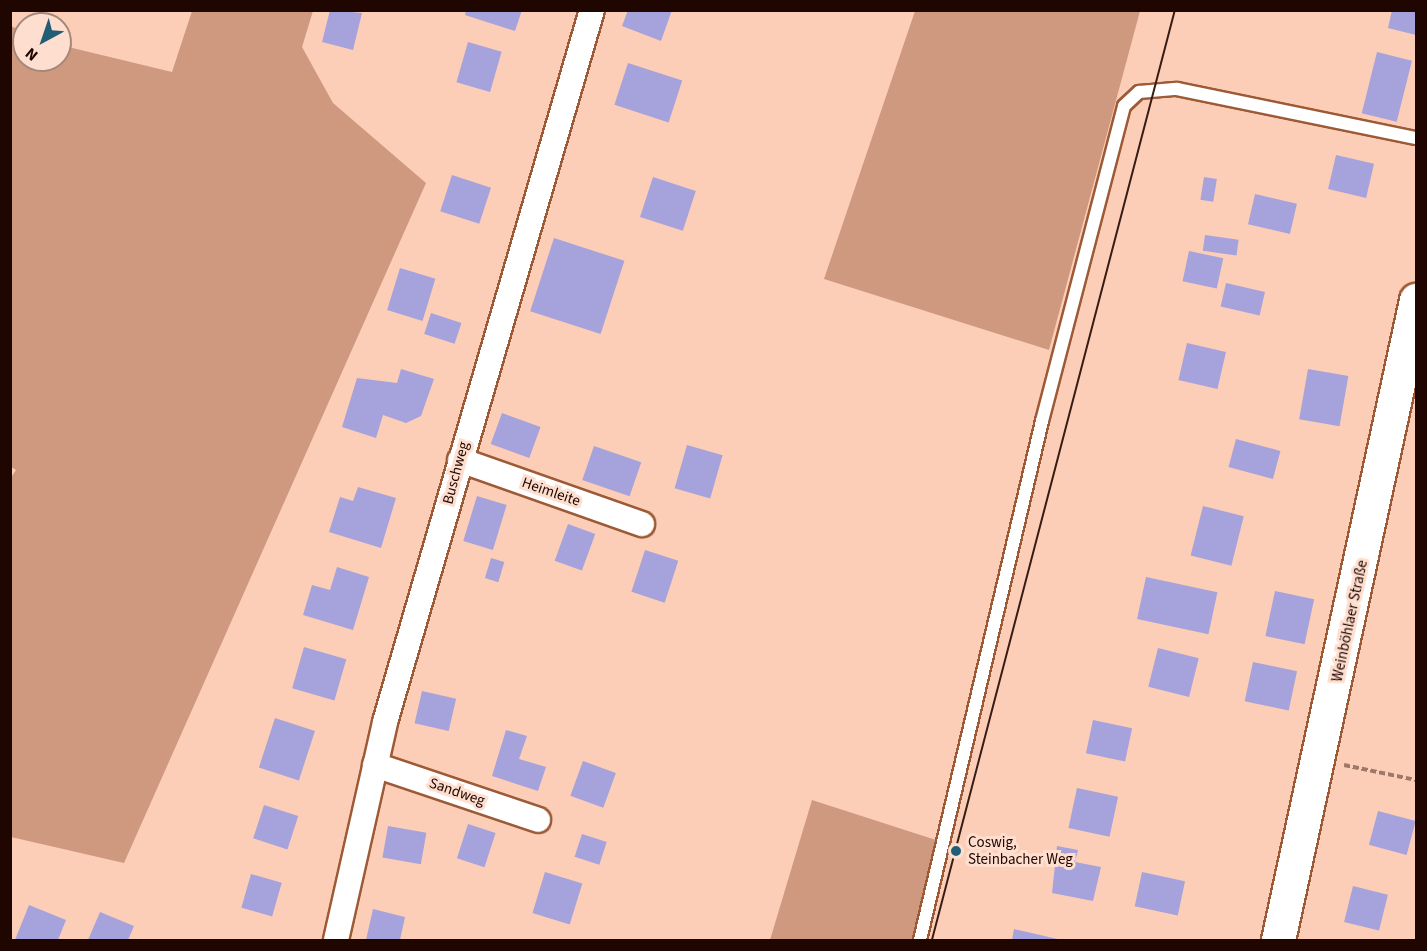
<!DOCTYPE html>
<meta charset="utf-8">
<style>
body{margin:0}
#map{position:relative;width:1427px;height:951px;overflow:hidden;background:#fcceb7;font-family:"Source Sans 3",sans-serif}
div>[style]{position:absolute}
.green>*{inset:0;background:#cf997f}
.building>*{inset:0;background:#a6a2dc;transform-origin:0 0}
.path>*{height:4px;margin-top:-2px;transform-origin:0;background:repeating-linear-gradient(90deg,#9e7969 0 6px,transparent 0 9px)}
.roads{filter:drop-shadow(2px 0 #9c5a36) drop-shadow(-2px 0 #9c5a36) drop-shadow(0 2px #9c5a36) drop-shadow(0 -2px #9c5a36)}
.service>*{height:12px;margin:-6px;padding:0 6px;transform-origin:6px;border-radius:6px;background:#fff}
.minor>*{height:24px;margin:-12px;padding:0 12px;transform-origin:12px;border-radius:12px;background:#fff}
.secondary>*{height:33px;margin:-16.5px;padding:0 16.5px;transform-origin:16.5px;border-radius:16.5px;background:#fff}
.tram>*{height:1.5px;margin:-0.75px;padding:0 0.75px;transform-origin:0.75px;border-radius:0.75px;background:#381c14}
.dots>*{width:16px;height:16px;translate:-50% -50%;box-sizing:border-box;border:3px solid #fedfcf;border-radius:50%}
span{translate:-50% -50%;white-space:nowrap;text-align:center;line-height:1.15;-webkit-text-stroke:6px #fedfcf;paint-order:stroke}
.street-label{font-size:15px;color:#200600}
.poi-label{font-size:15px;color:#200600}
.left{translate:0 -50%;text-align:left}
.frame{position:absolute;inset:0;border:12px solid #200600;pointer-events:none}
.north{position:absolute;left:12px;top:12px;width:60px;height:60px;box-sizing:border-box;background:#fedfcf;border:2px solid #a5887c;border-radius:50%;rotate:220deg;font-size:16px;font-weight:700;line-height:24px;text-align:center;color:#200600}
.north::after{content:'';display:block;margin:auto;width:21px;height:27px;background:#215e75;clip-path:polygon(50% 0,100% 100%,50% 72%,0 100%)}
</style>
<div id="map">
<div class="green">
<i style="clip-path:polygon(192px 11px,313px 11px,302px 47px,333px 103px,426px 183px,124px 863px,11px 837px,10px 479px,16px 470px,10px 466px,11px 26px,24px 32px,24px 60px,60px 60px,60px 45px,172px 72px)"></i>
<i style="clip-path:polygon(915px 11px,1140px 11px,1049px 350px,824px 279px)"></i>
<i style="clip-path:polygon(812px 800px,939px 841px,914px 940px,770px 940px)"></i>
</div>
<div class="building">
<i style="clip-path:polygon(330px 10px,362px 13px,353px 50px,322px 42px)"></i>
<i style="clip-path:polygon(466px 10px,522px 10px,515px 31px,465px 15px)"></i>
<i style="clip-path:polygon(628px 10px,672px 10px,661px 41px,622px 26px)"></i>
<i style="clip-path:polygon(1392px 10px,1416px 10px,1416px 35px,1388px 28px)"></i>
<i style="left:468px;top:42px;width:35px;height:42px;rotate:16deg"></i>
<i style="left:1377px;top:52px;width:36px;height:63px;rotate:14deg"></i>
<i style="left:628px;top:63px;width:57px;height:44px;rotate:18deg"></i>
<i style="left:1336px;top:155px;width:39px;height:35px;rotate:13deg"></i>
<i style="left:452px;top:175px;width:41px;height:38px;rotate:18deg"></i>
<i style="left:653px;top:177px;width:45px;height:42px;rotate:18deg"></i>
<i style="left:1204px;top:177px;width:13px;height:23px;rotate:9deg"></i>
<i style="left:1255px;top:194px;width:43px;height:31px;rotate:13deg"></i>
<i style="left:1205px;top:235px;width:34px;height:16px;rotate:8deg"></i>
<i style="left:554px;top:238px;width:74px;height:77px;rotate:18deg"></i>
<i style="left:1189px;top:251px;width:35px;height:31px;rotate:12deg"></i>
<i style="left:400px;top:268px;width:37px;height:44px;rotate:17deg"></i>
<i style="left:1226px;top:283px;width:40px;height:24px;rotate:13deg"></i>
<i style="left:431px;top:313px;width:32px;height:22px;rotate:18deg"></i>
<i style="left:1187px;top:343px;width:40px;height:38px;rotate:13deg"></i>
<i style="clip-path:polygon(401px 369px,434px 379px,421px 416px,406px 423px,383px 415px,376px 438px,342px 427px,357px 378px,397px 383px)"></i>
<i style="left:1308px;top:369px;width:41px;height:51px;rotate:10deg"></i>
<i style="left:502px;top:413px;width:41px;height:33px;rotate:20deg"></i>
<i style="left:1236px;top:439px;width:46px;height:29px;rotate:15deg"></i>
<i style="left:687px;top:445px;width:37px;height:45px;rotate:16deg"></i>
<i style="left:594px;top:446px;width:50px;height:36px;rotate:19deg"></i>
<i style="clip-path:polygon(358px 487px,396px 498px,381px 548px,329px 532px,340px 497px,353px 501px)"></i>
<i style="left:477px;top:496px;width:31px;height:47px;rotate:17deg"></i>
<i style="left:1203px;top:506px;width:42px;height:51px;rotate:14deg"></i>
<i style="left:568px;top:524px;width:29px;height:39px;rotate:20deg"></i>
<i style="left:645px;top:550px;width:35px;height:44px;rotate:18deg"></i>
<i style="left:491px;top:558px;width:14px;height:21px;rotate:17deg"></i>
<i style="clip-path:polygon(337px 567px,369px 577px,353px 630px,303px 615px,312px 585px,330px 590px)"></i>
<i style="left:1146px;top:577px;width:73px;height:43px;rotate:12deg"></i>
<i style="left:1275px;top:591px;width:40px;height:46px;rotate:12deg"></i>
<i style="left:304px;top:647px;width:44px;height:43px;rotate:16deg"></i>
<i style="left:1158px;top:648px;width:42px;height:40px;rotate:14deg"></i>
<i style="left:1253px;top:662px;width:45px;height:40px;rotate:12deg"></i>
<i style="left:422px;top:691px;width:35px;height:33px;rotate:13deg"></i>
<i style="left:275px;top:718px;width:42px;height:52px;rotate:18deg"></i>
<i style="left:1093px;top:720px;width:40px;height:34px;rotate:12deg"></i>
<i style="clip-path:polygon(506px 730px,527px 736px,519px 759px,546px 767px,538px 791px,492px 776px)"></i>
<i style="left:583px;top:761px;width:35px;height:37px;rotate:20deg"></i>
<i style="left:1077px;top:788px;width:42px;height:41px;rotate:12deg"></i>
<i style="left:264px;top:805px;width:36px;height:35px;rotate:18deg"></i>
<i style="left:1378px;top:811px;width:39px;height:35px;rotate:15deg"></i>
<i style="left:468px;top:824px;width:29px;height:36px;rotate:18deg"></i>
<i style="left:388px;top:826px;width:39px;height:32px;rotate:10deg"></i>
<i style="left:582px;top:834px;width:26px;height:24px;rotate:18deg"></i>
<i style="clip-path:polygon(1057px 846px,1078px 850px,1075px 862px,1101px 867px,1093px 901px,1052px 893px)"></i>
<i style="left:545px;top:872px;width:39px;height:43px;rotate:17deg"></i>
<i style="left:1142px;top:872px;width:44px;height:35px;rotate:12deg"></i>
<i style="left:251px;top:874px;width:32px;height:35px;rotate:16deg"></i>
<i style="left:1353px;top:886px;width:36px;height:37px;rotate:14deg"></i>
<i style="clip-path:polygon(29px 905px,66px 920px,58px 940px,15px 940px)"></i>
<i style="clip-path:polygon(373px 909px,405px 917px,400px 940px,366px 940px)"></i>
<i style="clip-path:polygon(100px 912px,134px 926px,128px 940px,88px 940px)"></i>
<i style="clip-path:polygon(1014px 929px,1062px 940px,1012px 940px)"></i>
</div>
<div class="path">
<i style="left:1344px;top:765px;width:74px;rotate:11.8deg"></i>
</div>
<div class="roads">
<div class="service">
<i style="left:920px;top:940px;width:533px;rotate:-76.77deg"></i>
<i style="left:1042px;top:421px;width:325px;rotate:-75.4deg"></i>
<i style="left:1124px;top:106px;width:21px;rotate:-43deg"></i>
<i style="left:1139px;top:92px;width:38px;rotate:-5deg"></i>
<i style="left:1177px;top:89px;width:244px;rotate:11.6deg"></i>
</div>
<div class="minor">
<i style="left:460px;top:460px;width:193px;rotate:19.4deg"></i>
<i style="left:375px;top:765px;width:172px;rotate:18.6deg"></i>
<i style="left:336px;top:940px;width:223px;rotate:-77.3deg"></i>
<i style="left:385px;top:722px;width:741px;rotate:-73.79deg"></i>
</div>
<div class="secondary">
<i style="left:1278px;top:940px;width:655px;rotate:-77.83deg"></i>
</div>
</div>
<div class="tram">
<i style="left:932px;top:940px;width:961px;rotate:-75.36deg"></i>
</div>
<div class="dots">
<i style="left:956px;top:851px;background:#215e75"></i>
</div>
<div class="street-label">
<span style="left:456px;top:473px;rotate:-75deg">Buschweg</span>
<span style="left:551px;top:492px;rotate:19deg">Heimleite</span>
<span style="left:1350px;top:621px;rotate:-78deg">Weinböhlaer Straße</span>
<span style="left:457px;top:792px;rotate:19deg">Sandweg</span>
</div>
<div class="poi-label">
<span class="left" style="left:968px;top:851px">Coswig,<br>Steinbacher Weg</span>
</div>
<div class="frame"></div>
<div class="north">N</div>
</div>
